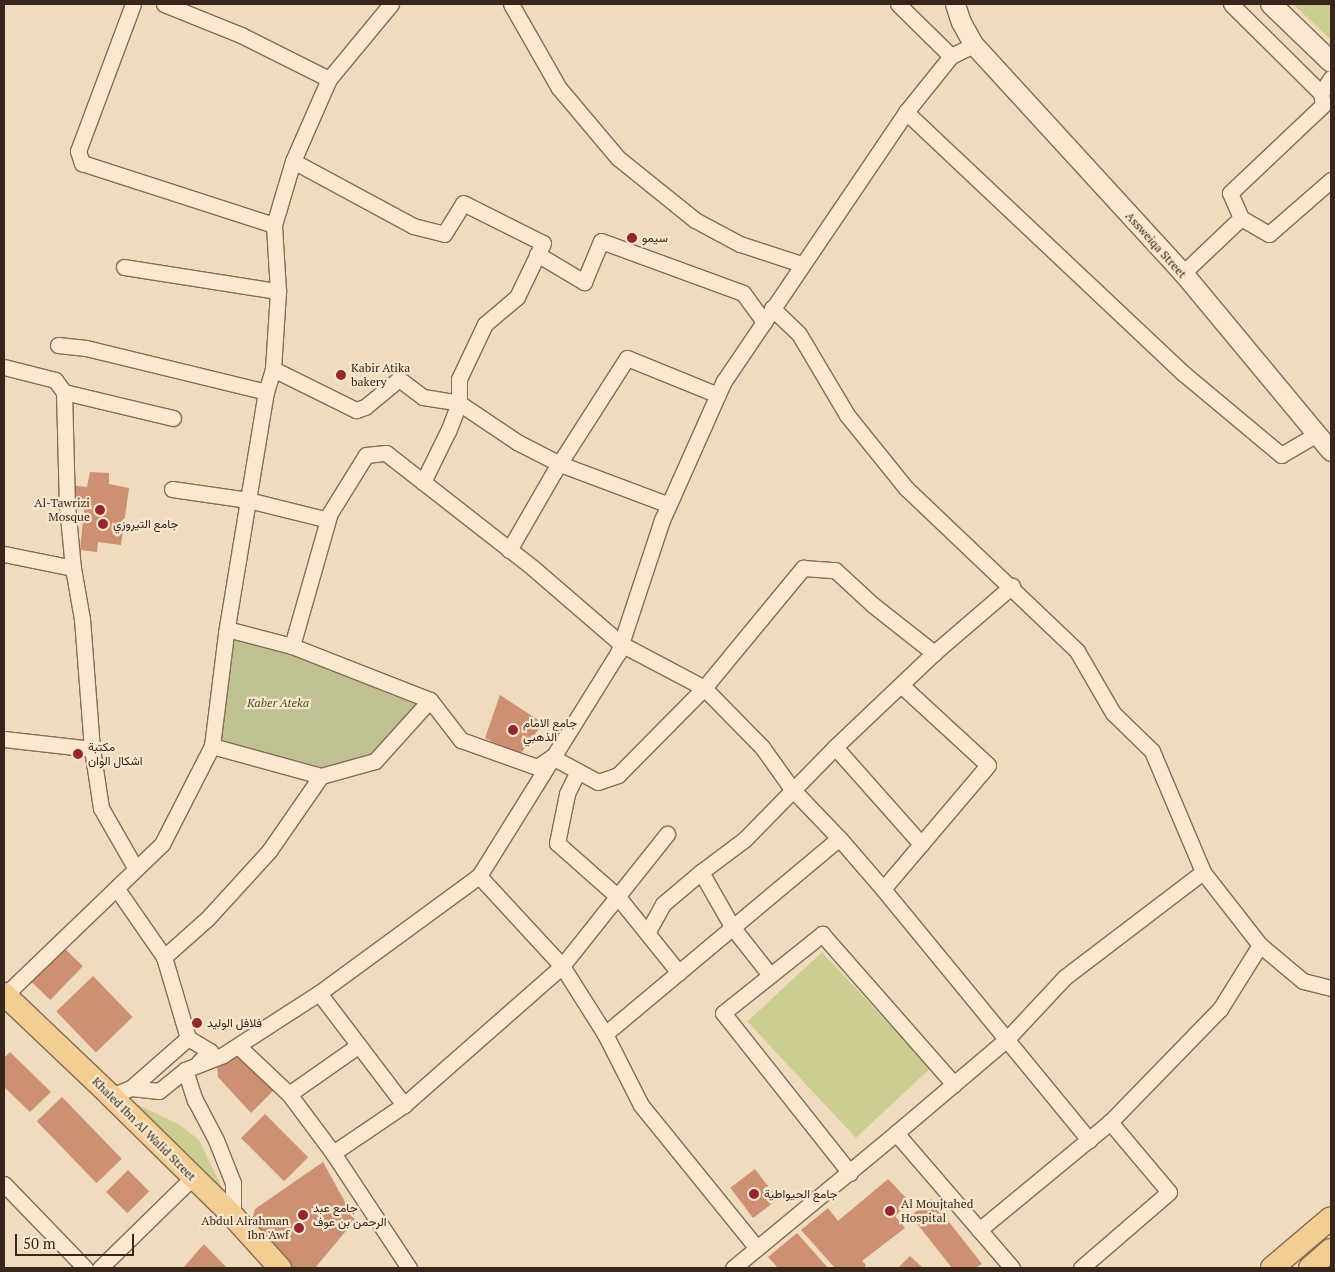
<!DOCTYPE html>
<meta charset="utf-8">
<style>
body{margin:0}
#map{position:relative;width:1335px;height:1272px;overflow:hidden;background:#efdbbd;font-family:"PT Serif",Vazirmatn,serif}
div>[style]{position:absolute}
.green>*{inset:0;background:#cbcd91;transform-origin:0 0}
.cemetery>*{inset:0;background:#bfc191}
.building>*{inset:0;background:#ce9072;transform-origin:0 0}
.roads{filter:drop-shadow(1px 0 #876b56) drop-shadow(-1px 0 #876b56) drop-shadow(0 1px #876b56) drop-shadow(0 -1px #876b56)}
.minor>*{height:15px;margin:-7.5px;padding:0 7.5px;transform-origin:7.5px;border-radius:7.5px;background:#fae9d0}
.tertiary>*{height:19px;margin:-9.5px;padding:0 9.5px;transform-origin:9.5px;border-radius:9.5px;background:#fae9d0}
.secondary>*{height:20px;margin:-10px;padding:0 10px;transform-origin:10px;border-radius:10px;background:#fae9d0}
.primary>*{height:22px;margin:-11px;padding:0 11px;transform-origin:11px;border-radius:11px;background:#f4cd93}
.dots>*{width:14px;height:14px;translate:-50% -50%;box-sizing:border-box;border:2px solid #f6e6cd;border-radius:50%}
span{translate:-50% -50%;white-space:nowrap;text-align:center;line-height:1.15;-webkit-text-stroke:4.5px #f6e6cd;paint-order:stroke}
.poi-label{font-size:12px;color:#36261b}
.left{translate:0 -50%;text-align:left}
.right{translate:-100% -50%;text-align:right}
.street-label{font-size:12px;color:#36261b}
.park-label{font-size:12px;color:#4b5321;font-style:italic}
.frame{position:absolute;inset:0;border:5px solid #36261b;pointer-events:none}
.scale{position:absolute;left:15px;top:1234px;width:119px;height:22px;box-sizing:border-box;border:2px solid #36261b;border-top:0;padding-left:6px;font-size:15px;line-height:18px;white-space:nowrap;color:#36261b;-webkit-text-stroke:4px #f6e6cd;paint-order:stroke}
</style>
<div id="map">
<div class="green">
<i style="clip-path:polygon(1293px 4px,1331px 4px,1331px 40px)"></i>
<i style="left:822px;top:952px;width:159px;height:102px;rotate:47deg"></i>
<i style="clip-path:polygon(134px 1103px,180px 1125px,199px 1140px,221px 1186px,223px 1207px)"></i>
</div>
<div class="cemetery">
<i style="clip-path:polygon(226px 633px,292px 646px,428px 702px,375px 761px,321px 776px,213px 743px)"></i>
</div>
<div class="building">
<i style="clip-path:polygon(90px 472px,109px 473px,109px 484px,129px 488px,121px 545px,98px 542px,97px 552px,80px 550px,85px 501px,72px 506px,70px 485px,87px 487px)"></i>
<i style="clip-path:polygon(500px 695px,543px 723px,519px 756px,485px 738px)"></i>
<i style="left:62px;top:946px;width:29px;height:47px;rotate:44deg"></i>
<i style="left:93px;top:976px;width:57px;height:51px;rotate:46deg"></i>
<i style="clip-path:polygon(237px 1050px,275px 1089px,251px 1113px,218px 1077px,217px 1064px)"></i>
<i style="clip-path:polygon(10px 1052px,51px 1092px,30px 1112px,4px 1087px,4px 1058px)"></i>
<i style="left:62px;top:1097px;width:86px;height:35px;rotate:46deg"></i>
<i style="left:265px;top:1114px;width:61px;height:34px;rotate:45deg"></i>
<i style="clip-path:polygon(323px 1162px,355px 1220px,315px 1268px,284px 1268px,249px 1231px,255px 1209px)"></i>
<i style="left:755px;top:1169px;width:38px;height:31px;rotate:53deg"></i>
<i style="left:128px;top:1170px;width:30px;height:31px;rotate:45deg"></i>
<i style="clip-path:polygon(888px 1179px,910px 1202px,895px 1216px,905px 1228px,862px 1261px,866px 1265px,864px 1268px,835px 1268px,801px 1230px,828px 1208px,838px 1221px)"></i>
<i style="clip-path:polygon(931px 1199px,982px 1264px,975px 1268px,952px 1268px,911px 1216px)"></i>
<i style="clip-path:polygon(797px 1233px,828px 1268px,778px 1268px,768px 1257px)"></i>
<i style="clip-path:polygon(204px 1244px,227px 1268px,183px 1268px)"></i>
<i style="clip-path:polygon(910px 1256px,923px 1268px,898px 1268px)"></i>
</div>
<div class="roads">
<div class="minor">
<i style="left:133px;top:4px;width:157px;rotate:110.5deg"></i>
<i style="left:78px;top:151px;width:13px;rotate:72deg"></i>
<i style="left:82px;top:163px;width:202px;rotate:17.9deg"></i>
<i style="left:164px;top:4px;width:83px;rotate:21.9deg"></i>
<i style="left:241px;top:35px;width:98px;rotate:26.6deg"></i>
<i style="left:511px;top:4px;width:97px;rotate:60.3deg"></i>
<i style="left:559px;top:88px;width:92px;rotate:49.9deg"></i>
<i style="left:618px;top:158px;width:99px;rotate:38.8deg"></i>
<i style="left:695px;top:220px;width:51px;rotate:28.1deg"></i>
<i style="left:740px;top:244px;width:64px;rotate:18.2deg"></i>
<i style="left:898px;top:4px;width:74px;rotate:44.5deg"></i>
<i style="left:951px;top:56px;width:25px;rotate:-26deg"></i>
<i style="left:1231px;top:4px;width:127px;rotate:44.7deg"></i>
<i style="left:1331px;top:78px;width:18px;rotate:124deg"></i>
<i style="left:1321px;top:93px;width:12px;rotate:81deg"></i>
<i style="left:1323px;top:105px;width:128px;rotate:136.6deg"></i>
<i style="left:1230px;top:193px;width:27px;rotate:66deg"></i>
<i style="left:1241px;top:218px;width:32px;rotate:30deg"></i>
<i style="left:1269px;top:234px;width:82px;rotate:-41.1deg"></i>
<i style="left:906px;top:112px;width:381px;rotate:43.3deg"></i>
<i style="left:1183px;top:373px;width:128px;rotate:39.9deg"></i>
<i style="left:1281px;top:455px;width:42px;rotate:-30.3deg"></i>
<i style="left:293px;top:161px;width:136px;rotate:28.4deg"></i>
<i style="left:413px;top:226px;width:32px;rotate:14deg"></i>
<i style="left:444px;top:234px;width:36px;rotate:-58deg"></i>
<i style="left:463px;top:203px;width:89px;rotate:26.6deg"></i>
<i style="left:543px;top:243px;width:60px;rotate:115.7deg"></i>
<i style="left:517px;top:297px;width:42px;rotate:139.8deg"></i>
<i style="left:485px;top:324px;width:61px;rotate:115.3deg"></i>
<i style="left:459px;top:379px;width:24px;rotate:90deg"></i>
<i style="left:459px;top:403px;width:30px;rotate:111deg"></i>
<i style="left:448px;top:431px;width:57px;rotate:116.1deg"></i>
<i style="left:537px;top:254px;width:55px;rotate:30.8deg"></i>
<i style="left:584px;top:282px;width:44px;rotate:-67.5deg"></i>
<i style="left:601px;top:241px;width:151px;rotate:20.1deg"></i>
<i style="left:743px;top:293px;width:36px;rotate:54deg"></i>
<i style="left:124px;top:267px;width:156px;rotate:8.9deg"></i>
<i style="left:1183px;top:273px;width:80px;rotate:-43.5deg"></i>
<i style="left:772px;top:308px;width:37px;rotate:44deg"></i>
<i style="left:799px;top:334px;width:94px;rotate:59.3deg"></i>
<i style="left:847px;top:415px;width:94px;rotate:51.1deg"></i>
<i style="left:906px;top:488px;width:236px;rotate:43.6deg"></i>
<i style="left:1077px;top:651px;width:72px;rotate:59.9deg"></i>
<i style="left:1113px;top:713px;width:54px;rotate:44.3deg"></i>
<i style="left:1152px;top:751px;width:131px;rotate:67.1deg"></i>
<i style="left:1203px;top:872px;width:93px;rotate:52deg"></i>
<i style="left:1260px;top:945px;width:56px;rotate:39.9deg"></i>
<i style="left:1303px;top:981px;width:29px;rotate:14deg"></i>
<i style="left:58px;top:345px;width:28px;rotate:6deg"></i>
<i style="left:86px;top:348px;width:185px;rotate:13.7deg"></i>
<i style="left:4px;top:367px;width:53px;rotate:14.3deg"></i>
<i style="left:55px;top:380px;width:15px;rotate:53deg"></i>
<i style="left:64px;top:392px;width:113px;rotate:88.5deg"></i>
<i style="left:67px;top:505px;width:63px;rotate:84.6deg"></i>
<i style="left:73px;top:568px;width:52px;rotate:80deg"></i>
<i style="left:82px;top:619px;width:130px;rotate:85.6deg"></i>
<i style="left:92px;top:749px;width:60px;rotate:81.3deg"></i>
<i style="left:101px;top:808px;width:70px;rotate:60.2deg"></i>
<i style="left:273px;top:369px;width:93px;rotate:26.3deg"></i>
<i style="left:356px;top:410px;width:9px;rotate:-18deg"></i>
<i style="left:365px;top:407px;width:44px;rotate:-39.5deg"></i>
<i style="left:399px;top:379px;width:30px;rotate:37deg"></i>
<i style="left:423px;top:397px;width:36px;rotate:9deg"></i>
<i style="left:459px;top:403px;width:70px;rotate:33.9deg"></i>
<i style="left:517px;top:442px;width:48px;rotate:27.1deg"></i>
<i style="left:560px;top:464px;width:116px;rotate:20.6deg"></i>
<i style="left:64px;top:392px;width:112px;rotate:13.4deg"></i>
<i style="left:172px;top:489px;width:77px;rotate:8.2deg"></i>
<i style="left:248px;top:500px;width:82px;rotate:14deg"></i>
<i style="left:509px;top:550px;width:90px;rotate:-60deg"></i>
<i style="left:554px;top:472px;width:135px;rotate:-57.4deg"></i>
<i style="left:627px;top:358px;width:98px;rotate:22.1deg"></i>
<i style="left:4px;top:554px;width:70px;rotate:11.5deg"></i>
<i style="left:227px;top:629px;width:67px;rotate:14.7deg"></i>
<i style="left:292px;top:646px;width:148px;rotate:21.4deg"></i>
<i style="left:430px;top:700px;width:51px;rotate:52.2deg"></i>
<i style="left:461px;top:740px;width:81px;rotate:19.6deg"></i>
<i style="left:537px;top:767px;width:18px;rotate:-34deg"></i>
<i style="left:552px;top:757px;width:52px;rotate:28.5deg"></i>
<i style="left:598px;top:782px;width:21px;rotate:-19deg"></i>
<i style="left:618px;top:775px;width:122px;rotate:-45.3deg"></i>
<i style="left:704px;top:688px;width:156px;rotate:-50.5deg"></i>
<i style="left:803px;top:568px;width:32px;rotate:4deg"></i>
<i style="left:835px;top:570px;width:52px;rotate:42.6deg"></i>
<i style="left:873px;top:605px;width:78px;rotate:38.2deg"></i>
<i style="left:292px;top:646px;width:138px;rotate:-74.1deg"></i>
<i style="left:330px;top:513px;width:68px;rotate:-58.2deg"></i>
<i style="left:366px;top:455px;width:20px;rotate:-6deg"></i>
<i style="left:386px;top:453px;width:187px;rotate:38deg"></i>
<i style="left:533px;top:568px;width:116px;rotate:40.8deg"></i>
<i style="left:621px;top:644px;width:94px;rotate:27.9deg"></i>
<i style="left:704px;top:688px;width:83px;rotate:45.5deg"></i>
<i style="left:762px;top:747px;width:52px;rotate:54.5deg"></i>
<i style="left:792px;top:789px;width:68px;rotate:46.2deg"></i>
<i style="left:839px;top:838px;width:67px;rotate:49.2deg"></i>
<i style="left:883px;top:889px;width:325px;rotate:50.6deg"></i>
<i style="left:4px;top:739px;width:89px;rotate:6.5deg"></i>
<i style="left:212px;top:746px;width:113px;rotate:15.4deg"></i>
<i style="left:321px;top:776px;width:56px;rotate:-15.5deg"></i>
<i style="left:375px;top:761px;width:82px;rotate:-48deg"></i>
<i style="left:835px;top:747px;width:130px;rotate:48.4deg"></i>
<i style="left:578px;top:771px;width:25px;rotate:116deg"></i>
<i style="left:567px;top:794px;width:50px;rotate:101.5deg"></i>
<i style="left:557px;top:843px;width:81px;rotate:41.5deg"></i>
<i style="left:618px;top:897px;width:97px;rotate:51.2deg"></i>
<i style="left:701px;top:872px;width:64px;rotate:60.3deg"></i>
<i style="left:733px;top:928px;width:60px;rotate:51.8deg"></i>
<i style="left:479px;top:876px;width:122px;rotate:47.3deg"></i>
<i style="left:562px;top:966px;width:80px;rotate:57.7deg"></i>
<i style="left:605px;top:1034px;width:80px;rotate:63.1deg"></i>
<i style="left:641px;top:1105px;width:184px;rotate:51deg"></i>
<i style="left:117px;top:889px;width:83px;rotate:55.3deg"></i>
<i style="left:164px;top:957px;width:84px;rotate:73.5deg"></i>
<i style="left:883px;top:889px;width:162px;rotate:-49.7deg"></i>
<i style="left:988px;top:765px;width:118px;rotate:-137.4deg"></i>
<i style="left:647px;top:933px;width:33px;rotate:-61deg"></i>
<i style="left:663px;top:904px;width:50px;rotate:-40.1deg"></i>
<i style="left:701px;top:872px;width:55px;rotate:-36.9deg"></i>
<i style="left:745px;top:839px;width:129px;rotate:-45.6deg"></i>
<i style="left:835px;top:747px;width:137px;rotate:-43.5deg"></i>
<i style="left:934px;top:653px;width:103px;rotate:-40.7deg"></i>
<i style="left:164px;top:957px;width:57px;rotate:-41.5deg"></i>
<i style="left:207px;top:919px;width:92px;rotate:-47.6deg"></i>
<i style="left:269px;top:851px;width:91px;rotate:-55.3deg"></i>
<i style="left:319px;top:993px;width:141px;rotate:52.8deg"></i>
<i style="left:5px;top:995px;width:218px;rotate:-43.9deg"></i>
<i style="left:162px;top:844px;width:110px;rotate:-63deg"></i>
<i style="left:212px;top:746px;width:114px;rotate:-82.9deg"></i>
<i style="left:226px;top:633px;width:244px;rotate:-80.6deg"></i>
<i style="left:266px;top:392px;width:24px;rotate:-73deg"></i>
<i style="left:273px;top:369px;width:78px;rotate:-86.3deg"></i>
<i style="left:278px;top:291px;width:66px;rotate:-93.5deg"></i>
<i style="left:274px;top:225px;width:67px;rotate:-73.5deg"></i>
<i style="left:293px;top:161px;width:90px;rotate:-66.3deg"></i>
<i style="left:329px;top:79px;width:97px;rotate:-50.4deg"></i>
<i style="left:605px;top:1034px;width:305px;rotate:-39.9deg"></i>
<i style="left:238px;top:1046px;width:70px;rotate:43.3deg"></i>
<i style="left:289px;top:1094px;width:74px;rotate:53.3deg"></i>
<i style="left:333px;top:1153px;width:138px;rotate:56.5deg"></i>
<i style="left:185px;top:1070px;width:32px;rotate:72deg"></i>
<i style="left:195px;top:1100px;width:45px;rotate:62.3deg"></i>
<i style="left:216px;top:1140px;width:46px;rotate:68.4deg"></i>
<i style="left:233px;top:1183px;width:33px;rotate:90deg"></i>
<i style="left:131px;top:1088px;width:76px;rotate:-41.3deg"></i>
<i style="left:188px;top:1038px;width:26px;rotate:31deg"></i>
<i style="left:210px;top:1051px;width:16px;rotate:135deg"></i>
<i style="left:289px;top:1094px;width:85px;rotate:-35deg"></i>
<i style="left:111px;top:1096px;width:22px;rotate:-22deg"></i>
<i style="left:131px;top:1088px;width:28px;rotate:6deg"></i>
<i style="left:159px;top:1091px;width:33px;rotate:-39deg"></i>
<i style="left:185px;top:1070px;width:41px;rotate:-21.5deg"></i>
<i style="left:223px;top:1055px;width:114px;rotate:-32.9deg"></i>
<i style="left:319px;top:993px;width:198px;rotate:-36.2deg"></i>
<i style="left:479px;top:876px;width:263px;rotate:-58.1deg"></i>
<i style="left:618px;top:653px;width:140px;rotate:-71.7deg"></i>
<i style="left:662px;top:520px;width:152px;rotate:-66deg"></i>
<i style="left:724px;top:381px;width:325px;rotate:-55.9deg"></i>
<i style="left:906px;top:112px;width:72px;rotate:-51.2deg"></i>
<i style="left:896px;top:1133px;width:145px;rotate:-40.3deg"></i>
<i style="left:1007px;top:1039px;width:85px;rotate:-46.9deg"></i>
<i style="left:1065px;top:977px;width:173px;rotate:-37.3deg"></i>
<i style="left:333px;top:1153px;width:86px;rotate:-34.1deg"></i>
<i style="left:404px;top:1105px;width:210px;rotate:-41.3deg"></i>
<i style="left:562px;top:966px;width:169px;rotate:-51.5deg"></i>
<i style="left:850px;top:1173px;width:204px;rotate:-128.4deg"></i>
<i style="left:723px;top:1013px;width:127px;rotate:-38.6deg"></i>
<i style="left:822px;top:934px;width:200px;rotate:48.7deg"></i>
<i style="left:4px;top:1184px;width:117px;rotate:46deg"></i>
<i style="left:979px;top:1230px;width:170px;rotate:-39.5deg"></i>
<i style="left:1110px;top:1122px;width:158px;rotate:-45.8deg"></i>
<i style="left:1220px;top:1009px;width:75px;rotate:-58deg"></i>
<i style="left:100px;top:1268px;width:130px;rotate:-44.4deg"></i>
<i style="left:733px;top:1268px;width:212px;rotate:-39.6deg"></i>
<i style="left:896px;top:1133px;width:178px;rotate:49.3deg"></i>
<i style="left:1081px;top:1268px;width:116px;rotate:-40.8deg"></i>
<i style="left:1169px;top:1192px;width:92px;rotate:-130.1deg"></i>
</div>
<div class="tertiary">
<i style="left:955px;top:4px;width:19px;rotate:72deg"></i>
<i style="left:961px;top:22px;width:26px;rotate:61deg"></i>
<i style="left:974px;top:45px;width:309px;rotate:47.5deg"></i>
<i style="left:1183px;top:273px;width:231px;rotate:50.3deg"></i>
</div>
<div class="secondary">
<i style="left:1271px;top:4px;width:83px;rotate:44deg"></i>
</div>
<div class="primary">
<i style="left:4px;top:994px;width:148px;rotate:43.6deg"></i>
<i style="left:111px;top:1096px;width:171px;rotate:44.5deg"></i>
<i style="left:233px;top:1216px;width:70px;rotate:47.9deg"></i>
<i style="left:1272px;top:1268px;width:77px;rotate:-40.3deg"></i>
<i style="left:1310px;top:1268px;width:28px;rotate:-41deg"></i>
</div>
</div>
<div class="dots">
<i style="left:632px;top:238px;background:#972530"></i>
<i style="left:341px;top:375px;background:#972530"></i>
<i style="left:100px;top:510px;background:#972530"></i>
<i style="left:103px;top:524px;background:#972530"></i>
<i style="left:513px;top:730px;background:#972530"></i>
<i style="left:78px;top:754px;background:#972530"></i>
<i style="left:197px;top:1023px;background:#972530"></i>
<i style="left:754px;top:1194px;background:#972530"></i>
<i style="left:890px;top:1211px;background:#972530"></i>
<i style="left:303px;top:1215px;background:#972530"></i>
<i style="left:299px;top:1228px;background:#972530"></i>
</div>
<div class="poi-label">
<span class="left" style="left:642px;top:238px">سيمو</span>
<span class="left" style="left:351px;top:375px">Kabir Atika<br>bakery</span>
<span class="right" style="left:90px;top:510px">Al-Tawrizi<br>Mosque</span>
<span class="left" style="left:113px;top:524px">جامع التيروزي</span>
<span class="left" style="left:523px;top:730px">جامع الامام<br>الذهبي</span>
<span class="left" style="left:88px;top:754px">مكتبة<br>اشكال الوان</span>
<span class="left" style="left:207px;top:1023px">فلافل الوليد</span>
<span class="left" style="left:764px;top:1194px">جامع الحيواطية</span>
<span class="left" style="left:901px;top:1211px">Al Moujtahed<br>Hospital</span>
<span class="left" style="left:313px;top:1215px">جامع عبد<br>الرحمن بن عوف</span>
<span class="right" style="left:289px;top:1228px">Abdul Alrahman<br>Ibn 'Awf</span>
</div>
<div class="street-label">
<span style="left:1156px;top:245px;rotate:48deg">Assweiqa Street</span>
<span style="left:144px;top:1129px;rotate:45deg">Khaled Ibn Al Walid Street</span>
</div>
<div class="park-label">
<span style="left:278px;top:703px">Kaber Ateka</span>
</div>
<div class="frame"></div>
<div class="scale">50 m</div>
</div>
